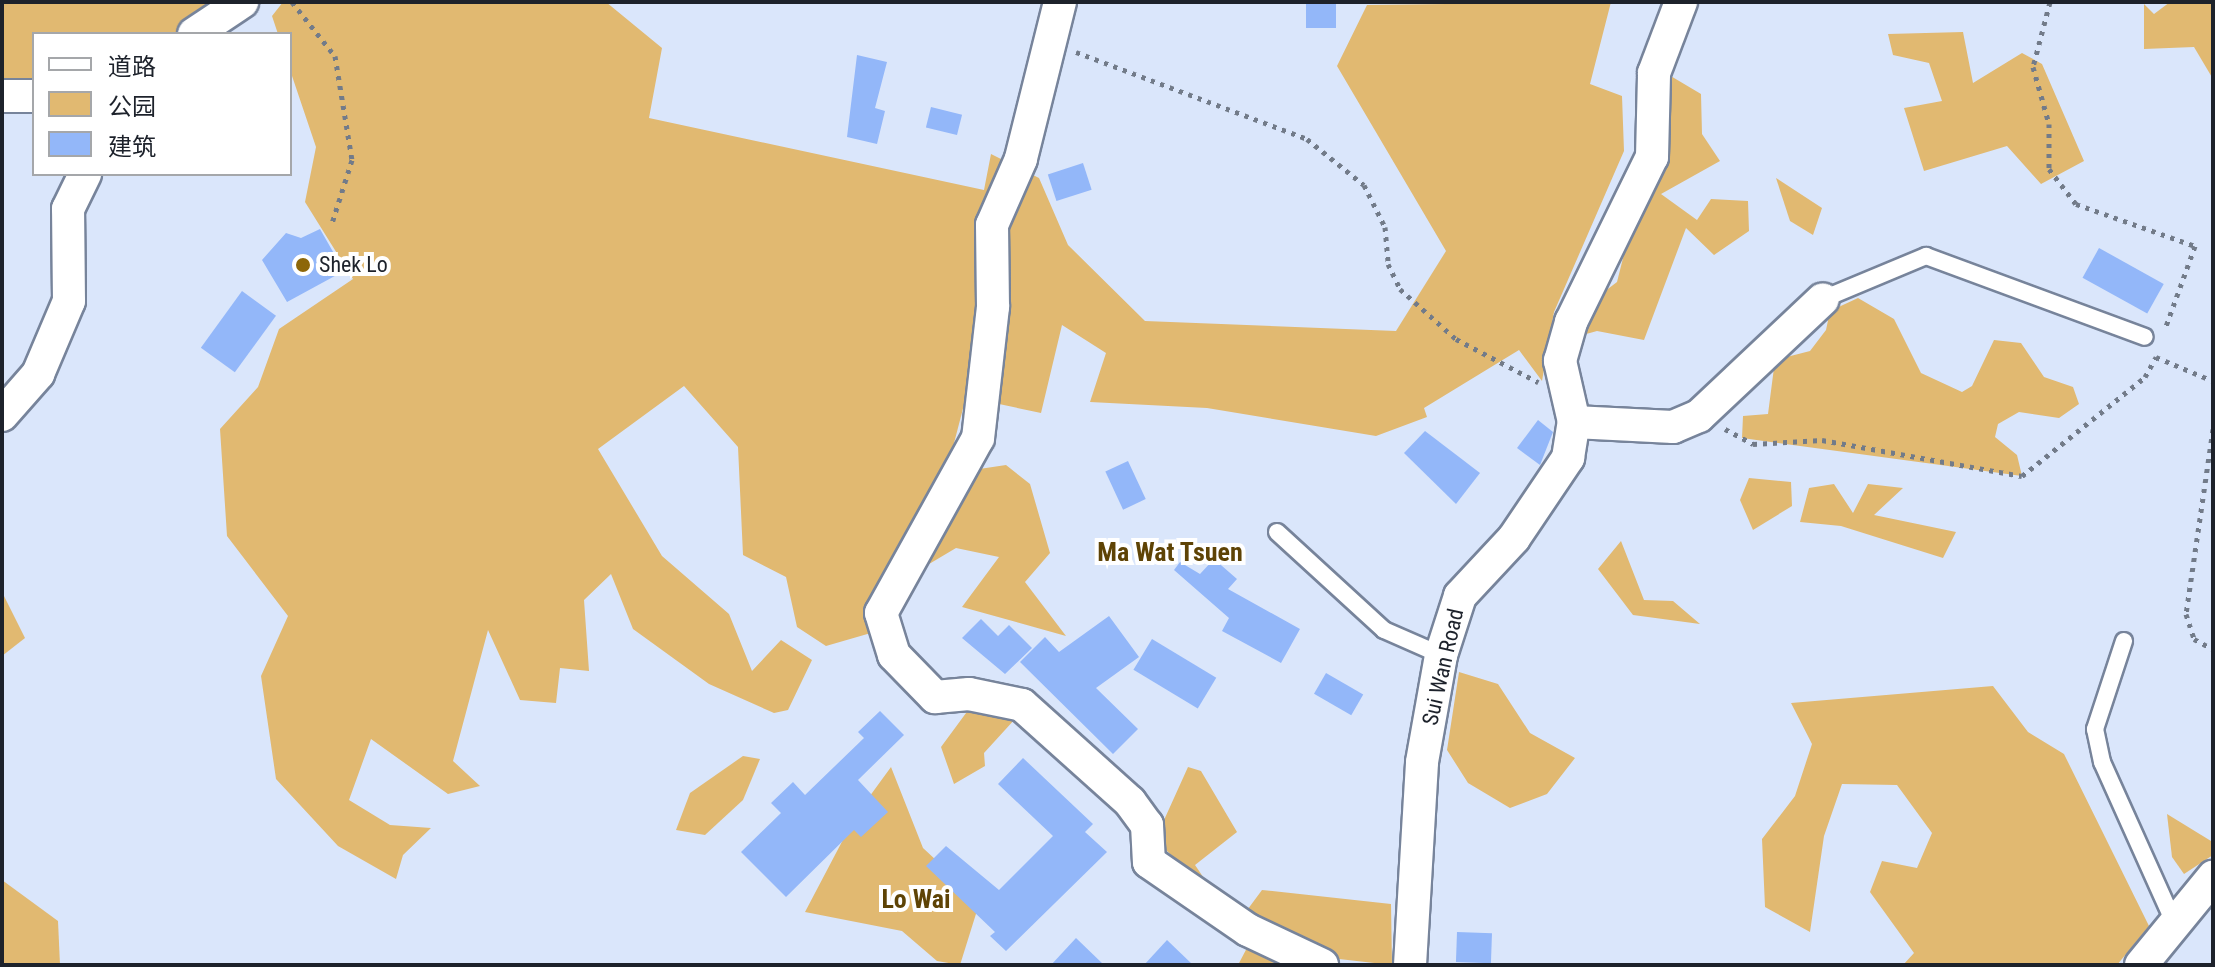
<!DOCTYPE html>
<meta charset="utf-8">
<style>
body{margin:0}
#map{position:relative;width:2215px;height:967px;overflow:hidden;background:#dae6fb;font-family:"Roboto Condensed","Noto Sans SC",sans-serif}
div>[style]{position:absolute}
.green>*{inset:0;background:#e1b971}
.building>*{inset:0;background:#93b7f9;transform-origin:0 0}
.path>*{height:5px;margin-top:-2.5px;transform-origin:0;background:repeating-linear-gradient(90deg,#727b89 0 4px,transparent 0 10px)}
.roads{filter:drop-shadow(2px 0 #77849b) drop-shadow(-2px 0 #77849b) drop-shadow(0 2px #77849b) drop-shadow(0 -2px #77849b)}
.service>*{height:16px;margin:-8px;padding:0 8px;transform-origin:8px;border-radius:8px;background:#fff}
.minor>*{height:32px;margin:-16px;padding:0 16px;transform-origin:16px;border-radius:16px;background:#fff}
.dots>*{width:22px;height:22px;translate:-50% -50%;box-sizing:border-box;border:4px solid #fff;border-radius:50%}
span{translate:-50% -50%;white-space:nowrap;text-align:center;line-height:1.15;-webkit-text-stroke:8px #fff;paint-order:stroke}
.poi-label{font-size:22px;color:#1d222b}
.left{translate:0 -50%;text-align:left}
.street-label{font-size:22px;color:#1d222b}
.quarter-label{font-size:26px;color:#5e4305;font-weight:700}
.frame{position:absolute;inset:0;border:4px solid #1d222b;pointer-events:none}
.legend{position:absolute;left:32px;top:32px;width:260px;height:144px;box-sizing:border-box;background:#fff;border:2px solid #a5a7aa;margin:0;padding:10px 14px;list-style:none;font-size:24px;color:#1d222b}
.legend li{display:flex;align-items:center;gap:16px;height:40px}
.legend b{width:40px;border:2px solid #a5a7aa}
</style>
<div id="map">
<div class="green">
<i style="clip-path:polygon(2px 2px,242px 2px,194px 34px,34px 34px,34px 93px,2px 96px)"></i>
<i style="clip-path:polygon(283px 2px,606px 2px,662px 48px,649px 118px,984px 190px,991px 154px,1039px 178px,1068px 245px,1145px 321px,1396px 331px,1446px 251px,1337px 66px,1367px 5px,1611px 2px,1590px 84px,1622px 96px,1624px 151px,1554px 312px,1542px 381px,1519px 350px,1424px 408px,1427px 417px,1376px 436px,1207px 408px,1090px 402px,1106px 353px,1062px 325px,1041px 413px,966px 397px,946px 474px,1006px 465px,1030px 484px,1050px 553px,1025px 582px,1066px 636px,962px 607px,999px 557px,956px 548px,919px 570px,895px 626px,826px 646px,797px 627px,786px 577px,743px 555px,738px 447px,684px 386px,598px 449px,662px 556px,729px 614px,752px 671px,781px 640px,812px 660px,788px 710px,774px 713px,709px 684px,633px 629px,611px 574px,584px 600px,589px 671px,560px 668px,556px 703px,520px 700px,488px 630px,453px 761px,480px 786px,448px 794px,371px 739px,349px 800px,390px 825px,431px 828px,403px 855px,396px 879px,338px 846px,276px 779px,261px 676px,288px 616px,227px 536px,220px 429px,258px 387px,279px 329px,353px 279px,305px 202px,316px 147px,290px 70px,290px 34px,278px 34px,272px 16px)"></i>
<i style="clip-path:polygon(2170px 2px,2213px 2px,2213px 79px,2194px 47px,2144px 49px,2144px 4px,2154px 14px)"></i>
<i style="clip-path:polygon(1963px 32px,1973px 83px,2022px 53px,2042px 64px,2084px 161px,2041px 184px,2007px 146px,1924px 171px,1904px 108px,1942px 101px,1929px 63px,1893px 55px,1888px 34px)"></i>
<i style="clip-path:polygon(1669px 75px,1701px 94px,1702px 134px,1720px 161px,1661px 194px,1697px 220px,1711px 199px,1748px 201px,1749px 231px,1714px 255px,1686px 228px,1644px 340px,1597px 331px,1579px 336px,1596px 298px,1617px 282px)"></i>
<i style="clip-path:polygon(1776px 178px,1822px 208px,1813px 235px,1790px 221px)"></i>
<i style="clip-path:polygon(1858px 298px,1894px 319px,1921px 373px,1962px 392px,1972px 386px,1994px 340px,2021px 343px,2044px 377px,2073px 387px,2079px 404px,2059px 418px,2019px 412px,1998px 424px,1995px 437px,2017px 455px,2022px 476px,1742px 438px,1743px 416px,1768px 414px,1775px 360px,1810px 351px,1826px 330px,1830px 311px)"></i>
<i style="clip-path:polygon(1749px 478px,1791px 482px,1792px 506px,1753px 530px,1740px 500px)"></i>
<i style="clip-path:polygon(1834px 484px,1853px 513px,1868px 484px,1903px 488px,1874px 515px,1956px 532px,1943px 558px,1841px 526px,1800px 522px,1809px 488px)"></i>
<i style="clip-path:polygon(1621px 541px,1644px 600px,1673px 601px,1700px 624px,1633px 615px,1598px 569px)"></i>
<i style="clip-path:polygon(2px 592px,25px 638px,2px 656px)"></i>
<i style="clip-path:polygon(1459px 672px,1498px 684px,1530px 733px,1575px 758px,1547px 794px,1510px 808px,1468px 783px,1447px 750px)"></i>
<i style="clip-path:polygon(1993px 686px,2028px 732px,2064px 754px,2149px 926px,2117px 965px,1903px 965px,1914px 953px,1870px 892px,1882px 861px,1917px 868px,1932px 833px,1897px 785px,1842px 784px,1824px 836px,1810px 932px,1765px 907px,1762px 839px,1795px 796px,1812px 744px,1791px 703px)"></i>
<i style="clip-path:polygon(969px 709px,1015px 719px,984px 753px,985px 766px,954px 784px,941px 747px)"></i>
<i style="clip-path:polygon(743px 756px,760px 759px,743px 800px,705px 835px,676px 830px,690px 793px)"></i>
<i style="clip-path:polygon(891px 767px,923px 848px,980px 901px,960px 965px,937px 961px,902px 931px,805px 912px,856px 815px)"></i>
<i style="clip-path:polygon(1188px 767px,1201px 771px,1237px 832px,1195px 865px,1216px 896px,1155px 840px)"></i>
<i style="clip-path:polygon(2167px 814px,2211px 841px,2213px 855px,2184px 874px,2172px 857px)"></i>
<i style="clip-path:polygon(2px 880px,58px 921px,60px 965px,2px 965px)"></i>
<i style="clip-path:polygon(1262px 890px,1391px 904px,1392px 965px,1339px 959px,1238px 965px,1259px 925px,1242px 917px)"></i>
</div>
<div class="building">
<i style="left:1306px;top:2px;width:30px;height:26px"></i>
<i style="clip-path:polygon(857px 55px,887px 62px,875px 108px,885px 111px,877px 144px,847px 137px)"></i>
<i style="left:931px;top:107px;width:32px;height:21px;rotate:14deg"></i>
<i style="left:1083px;top:163px;width:28px;height:37px;rotate:72deg"></i>
<i style="clip-path:polygon(320px 229px,344px 271px,287px 302px,262px 260px,286px 233px,301px 238px)"></i>
<i style="left:2099px;top:248px;width:74px;height:34px;rotate:29deg"></i>
<i style="left:242px;top:291px;width:42px;height:70px;rotate:36deg"></i>
<i style="clip-path:polygon(1538px 420px,1553px 432px,1540px 465px,1517px 448px)"></i>
<i style="clip-path:polygon(1425px 431px,1480px 473px,1456px 504px,1404px 453px)"></i>
<i style="left:1128px;top:461px;width:42px;height:25px;rotate:65deg"></i>
<i style="clip-path:polygon(1214px 559px,1237px 579px,1228px 589px,1300px 629px,1281px 663px,1222px 631px,1229px 618px,1174px 570px,1180px 562px,1200px 574px)"></i>
<i style="clip-path:polygon(1109px 616px,1139px 657px,1096px 688px,1138px 729px,1113px 754px,1020px 662px,1045px 637px,1059px 652px)"></i>
<i style="clip-path:polygon(981px 619px,998px 636px,1009px 625px,1032px 648px,1005px 674px,962px 638px)"></i>
<i style="left:1152px;top:639px;width:75px;height:36px;rotate:31deg"></i>
<i style="left:1326px;top:673px;width:43px;height:24px;rotate:30deg"></i>
<i style="clip-path:polygon(880px 711px,904px 735px,858px 780px,888px 812px,861px 837px,854px 830px,786px 897px,741px 852px,781px 813px,771px 803px,793px 782px,805px 795px,864px 738px,858px 732px)"></i>
<i style="clip-path:polygon(1023px 758px,1093px 824px,1085px 832px,1107px 852px,1006px 951px,990px 936px,995px 932px,926px 866px,946px 846px,999px 890px,1053px 836px,998px 784px)"></i>
<i style="left:1457px;top:932px;width:35px;height:30px;rotate:2deg"></i>
<i style="clip-path:polygon(1076px 938px,1104px 965px,1051px 965px)"></i>
<i style="clip-path:polygon(1167px 940px,1193px 965px,1144px 965px)"></i>
</div>
<div class="path">
<i style="left:292px;top:2px;width:69px;rotate:51.5deg"></i>
<i style="left:335px;top:56px;width:105px;rotate:80.7deg"></i>
<i style="left:352px;top:160px;width:66px;rotate:107.6deg"></i>
<i style="left:2050px;top:2px;width:67px;rotate:104.7deg"></i>
<i style="left:2033px;top:67px;width:59px;rotate:74.3deg"></i>
<i style="left:2049px;top:124px;width:45px;rotate:90deg"></i>
<i style="left:2049px;top:169px;width:44px;rotate:52.4deg"></i>
<i style="left:2076px;top:204px;width:126px;rotate:19.4deg"></i>
<i style="left:2195px;top:246px;width:88px;rotate:109.9deg"></i>
<i style="left:1076px;top:52px;width:247px;rotate:20.6deg"></i>
<i style="left:1307px;top:139px;width:73px;rotate:38.9deg"></i>
<i style="left:1364px;top:185px;width:47px;rotate:63.4deg"></i>
<i style="left:1385px;top:227px;width:37px;rotate:85deg"></i>
<i style="left:1388px;top:264px;width:28px;rotate:64deg"></i>
<i style="left:1400px;top:289px;width:75px;rotate:41.8deg"></i>
<i style="left:1456px;top:339px;width:93px;rotate:27.7deg"></i>
<i style="left:1725px;top:429px;width:32px;rotate:28deg"></i>
<i style="left:1753px;top:444px;width:69px;rotate:-3.3deg"></i>
<i style="left:1822px;top:440px;width:203px;rotate:10.2deg"></i>
<i style="left:2022px;top:476px;width:158px;rotate:-38.8deg"></i>
<i style="left:2145px;top:377px;width:23px;rotate:-61deg"></i>
<i style="left:2156px;top:357px;width:62px;rotate:22.8deg"></i>
<i style="left:2213px;top:429px;width:187px;rotate:98.3deg"></i>
<i style="left:2186px;top:614px;width:26px;rotate:72deg"></i>
<i style="left:2194px;top:639px;width:21px;rotate:28deg"></i>
</div>
<div class="roads">
<div class="service">
<i style="left:1823px;top:299px;width:112px;rotate:-22.7deg"></i>
<i style="left:1926px;top:256px;width:233px;rotate:20.3deg"></i>
<i style="left:1277px;top:532px;width:145px;rotate:42.5deg"></i>
<i style="left:1384px;top:630px;width:62px;rotate:23.7deg"></i>
<i style="left:2124px;top:641px;width:93px;rotate:108.2deg"></i>
<i style="left:2095px;top:729px;width:34px;rotate:78deg"></i>
<i style="left:2102px;top:762px;width:175px;rotate:65.8deg"></i>
</div>
<div class="minor">
<i style="left:1060px;top:2px;width:162px;rotate:104deg"></i>
<i style="left:1021px;top:159px;width:72px;rotate:113.7deg"></i>
<i style="left:992px;top:225px;width:82px;rotate:89.3deg"></i>
<i style="left:993px;top:307px;width:132px;rotate:96.5deg"></i>
<i style="left:978px;top:438px;width:200px;rotate:119deg"></i>
<i style="left:881px;top:613px;width:44px;rotate:72.8deg"></i>
<i style="left:894px;top:655px;width:59px;rotate:45.7deg"></i>
<i style="left:935px;top:697px;width:34px;rotate:-5deg"></i>
<i style="left:969px;top:694px;width:54px;rotate:11.7deg"></i>
<i style="left:1022px;top:705px;width:145px;rotate:41.9deg"></i>
<i style="left:1130px;top:802px;width:29px;rotate:54deg"></i>
<i style="left:1147px;top:825px;width:37px;rotate:87deg"></i>
<i style="left:1149px;top:862px;width:120px;rotate:34.5deg"></i>
<i style="left:1248px;top:930px;width:82px;rotate:25.3deg"></i>
<i style="left:194px;top:34px;width:58px;rotate:-33.7deg"></i>
<i style="left:2px;top:96px;width:32px"></i>
<i style="left:2px;top:415px;width:55px;rotate:-48.7deg"></i>
<i style="left:38px;top:374px;width:79px;rotate:-67deg"></i>
<i style="left:69px;top:301px;width:92px;rotate:-90.6deg"></i>
<i style="left:68px;top:209px;width:39px;rotate:-64deg"></i>
<i style="left:1574px;top:422px;width:99px;rotate:2.9deg"></i>
<i style="left:1673px;top:427px;width:28px;rotate:-23deg"></i>
<i style="left:1699px;top:416px;width:170px;rotate:-43.3deg"></i>
<i style="left:1410px;top:965px;width:203px;rotate:-86.6deg"></i>
<i style="left:1422px;top:762px;width:109px;rotate:-79.9deg"></i>
<i style="left:1441px;top:655px;width:62px;rotate:-72.1deg"></i>
<i style="left:1460px;top:596px;width:79px;rotate:-47deg"></i>
<i style="left:1514px;top:538px;width:97px;rotate:-56deg"></i>
<i style="left:1568px;top:458px;width:36px;rotate:-81deg"></i>
<i style="left:1574px;top:422px;width:63px;rotate:-102.9deg"></i>
<i style="left:1560px;top:361px;width:41px;rotate:-74.2deg"></i>
<i style="left:1571px;top:322px;width:184px;rotate:-63.9deg"></i>
<i style="left:1652px;top:157px;width:84px;rotate:-88.6deg"></i>
<i style="left:1654px;top:73px;width:76px;rotate:-69.2deg"></i>
<i style="left:2141px;top:965px;width:114px;rotate:-50.7deg"></i>
</div>
</div>
<div class="dots">
<i style="left:303px;top:265px;background:#8d6709"></i>
</div>
<div class="poi-label">
<span class="left" style="left:319px;top:265px">Shek Lo</span>
</div>
<div class="street-label">
<span style="left:1443px;top:667px;rotate:-77deg">Sui Wan Road</span>
</div>
<div class="quarter-label">
<span style="left:1170px;top:553px">Ma Wat Tsuen</span>
<span style="left:916px;top:900px">Lo Wai</span>
</div>
<div class="frame"></div>
<ul class="legend">
<li><b style="height:10px;background:#fff"></b>道路</li>
<li><b style="height:22px;background:#e1b971"></b>公园</li>
<li><b style="height:22px;background:#93b7f9"></b>建筑</li>
</ul>
</div>
